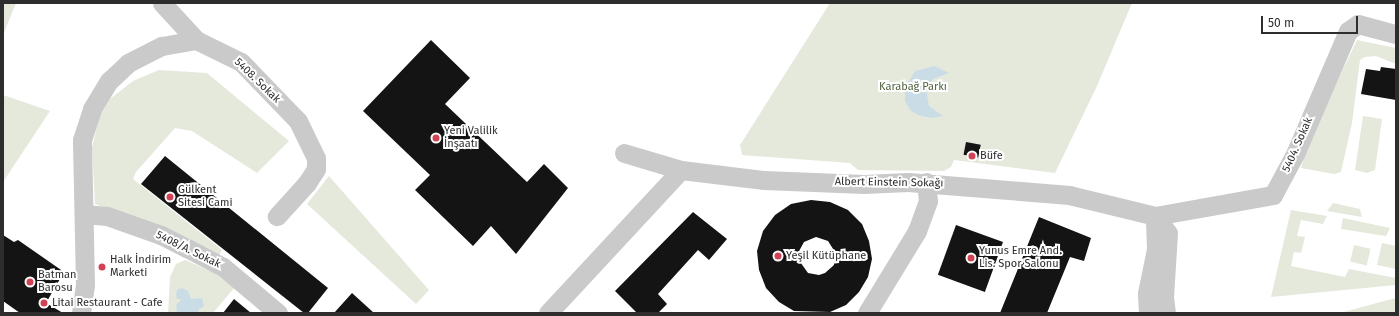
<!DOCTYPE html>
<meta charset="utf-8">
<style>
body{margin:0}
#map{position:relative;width:1399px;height:316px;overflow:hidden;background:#fff;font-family:"Fira Sans",sans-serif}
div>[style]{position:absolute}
.green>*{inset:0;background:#e4e9dc;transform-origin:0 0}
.water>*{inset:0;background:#cadde7}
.building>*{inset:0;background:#141414;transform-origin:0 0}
.minor>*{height:19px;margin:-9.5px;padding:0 9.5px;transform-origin:9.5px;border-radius:9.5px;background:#cacaca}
.dots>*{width:11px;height:11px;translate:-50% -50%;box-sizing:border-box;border:2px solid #fff;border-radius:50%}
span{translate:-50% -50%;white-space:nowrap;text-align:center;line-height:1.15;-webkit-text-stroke:4px #fff;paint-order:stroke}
.street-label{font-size:11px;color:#2d2d2d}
.park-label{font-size:11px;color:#526340}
.poi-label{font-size:11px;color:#2d2d2d}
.left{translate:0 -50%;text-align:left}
.frame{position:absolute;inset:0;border:4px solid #2d2d2d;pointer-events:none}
.scale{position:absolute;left:1261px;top:16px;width:97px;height:18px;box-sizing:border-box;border:2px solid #2d2d2d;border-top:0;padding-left:5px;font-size:12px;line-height:14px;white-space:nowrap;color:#2d2d2d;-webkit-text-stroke:3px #fff;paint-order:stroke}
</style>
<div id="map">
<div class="green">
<i style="clip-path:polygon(3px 3px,16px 3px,3px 35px)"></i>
<i style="clip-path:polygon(830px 3px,1132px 3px,1097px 86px,1055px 173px,954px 160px,951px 167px,944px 171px,858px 170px,850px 163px,742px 155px,740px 145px)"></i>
<i style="clip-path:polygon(1357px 40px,1396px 48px,1396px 64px,1376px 56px,1365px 57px,1360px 60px,1352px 123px,1341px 172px,1334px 174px,1301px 168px,1309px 140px)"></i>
<i style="clip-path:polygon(159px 70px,207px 73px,289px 141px,257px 173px,192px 131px,175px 128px,136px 172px,133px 179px,222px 250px,217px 259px,137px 221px,95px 204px,92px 148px,99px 118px,110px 99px,133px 81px)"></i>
<i style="clip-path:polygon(3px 95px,50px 111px,3px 182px)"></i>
<i style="clip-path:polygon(1363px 116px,1382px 119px,1375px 170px,1367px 173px,1355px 170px)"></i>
<i style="clip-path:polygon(329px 176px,429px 290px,416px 304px,307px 204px)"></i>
<i style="clip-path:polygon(1333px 203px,1360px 209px,1362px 217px,1327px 211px)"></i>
<i style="clip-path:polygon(1291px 210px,1327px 216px,1323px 224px,1301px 220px,1297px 236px,1305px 237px,1301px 253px,1294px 252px,1291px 266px,1345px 277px,1349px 269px,1396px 278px,1396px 285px,1271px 297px)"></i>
<i style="clip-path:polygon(1343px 218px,1390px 228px,1386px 236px,1341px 229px)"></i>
<i style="clip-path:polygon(1382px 243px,1396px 246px,1396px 269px,1377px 265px)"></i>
<i style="left:1354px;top:245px;width:17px;height:17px;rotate:13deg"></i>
<i style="clip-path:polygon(185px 260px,213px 272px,234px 288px,213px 313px,168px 313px,170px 277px,176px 264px)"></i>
<i style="clip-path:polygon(1396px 298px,1396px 313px,1340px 313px,1388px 300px)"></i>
</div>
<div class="water">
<i style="clip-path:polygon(934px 66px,949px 73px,933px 79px,926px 89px,929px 106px,943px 116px,931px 118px,918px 115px,910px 110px,905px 101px,905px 88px,915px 71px)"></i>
<i style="clip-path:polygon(182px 288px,188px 291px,191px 299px,202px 298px,204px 306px,198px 310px,200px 313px,177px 313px,176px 305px,182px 299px,177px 299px,176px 293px,178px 289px)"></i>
</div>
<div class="building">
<i style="clip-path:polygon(431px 40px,470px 78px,445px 104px,527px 182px,544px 164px,568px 188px,516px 254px,491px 226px,473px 246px,415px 190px,430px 175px,363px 111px)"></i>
<i style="clip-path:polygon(1381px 67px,1396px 69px,1396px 100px,1361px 94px,1366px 69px,1380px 71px)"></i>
<i style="left:966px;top:142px;width:15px;height:13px;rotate:11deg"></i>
<i style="clip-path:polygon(165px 156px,328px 288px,308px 313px,304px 313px,141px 184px)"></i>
<i style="clip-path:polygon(evenodd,811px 200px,830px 202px,848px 210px,862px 224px,869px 241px,872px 259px,868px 277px,859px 292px,846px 305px,830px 312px,794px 311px,779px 302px,766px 288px,759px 270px,757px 251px,763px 231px,775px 215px,791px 204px,811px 200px,816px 237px,828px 241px,835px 252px,834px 265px,825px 273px,819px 275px,808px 273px,798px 259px,798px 253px,804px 242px,816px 237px)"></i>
<i style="clip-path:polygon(693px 212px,727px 239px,709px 260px,698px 250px,658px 294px,667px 304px,658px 313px,637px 313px,615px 291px)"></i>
<i style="clip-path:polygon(1039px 217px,1091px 238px,1084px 261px,1070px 257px,1047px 313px,1000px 313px)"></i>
<i style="left:956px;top:225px;width:50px;height:53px;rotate:20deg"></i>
<i style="clip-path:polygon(3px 235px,14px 242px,18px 240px,64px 272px,46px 303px,63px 313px,20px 313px,3px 301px)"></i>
<i style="clip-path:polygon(352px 293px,374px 313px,334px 313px)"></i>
<i style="clip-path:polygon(234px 299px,251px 313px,223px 313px)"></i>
</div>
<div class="minor">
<i style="left:162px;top:3px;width:50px;rotate:47.4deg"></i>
<i style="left:624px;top:153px;width:59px;rotate:16.6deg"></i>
<i style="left:681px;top:170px;width:84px;rotate:6.9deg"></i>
<i style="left:764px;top:180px;width:100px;rotate:2.3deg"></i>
<i style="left:864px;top:184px;width:44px;rotate:-2.6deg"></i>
<i style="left:908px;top:182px;width:162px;rotate:4.6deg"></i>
<i style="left:1069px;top:195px;width:89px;rotate:13.7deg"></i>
<i style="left:1155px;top:216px;width:120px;rotate:-10.1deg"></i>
<i style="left:1273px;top:195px;width:47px;rotate:-61.8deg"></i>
<i style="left:1295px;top:154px;width:134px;rotate:-66.7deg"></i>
<i style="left:1348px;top:31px;width:12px;rotate:-35deg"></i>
<i style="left:1358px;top:24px;width:39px;rotate:15deg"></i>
<i style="left:84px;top:214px;width:23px;rotate:5deg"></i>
<i style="left:107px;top:216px;width:57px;rotate:19.4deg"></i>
<i style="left:161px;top:235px;width:29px;rotate:27deg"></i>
<i style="left:187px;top:248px;width:41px;rotate:27.8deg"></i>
<i style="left:223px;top:267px;width:72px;rotate:39.9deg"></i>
<i style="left:81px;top:313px;width:28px;rotate:-82deg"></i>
<i style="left:85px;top:285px;width:145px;rotate:-91.2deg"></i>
<i style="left:82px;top:140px;width:33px;rotate:-72deg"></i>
<i style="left:92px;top:109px;width:33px;rotate:-59deg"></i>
<i style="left:109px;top:81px;width:26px;rotate:-43deg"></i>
<i style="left:128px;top:63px;width:38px;rotate:-27deg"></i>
<i style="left:162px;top:46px;width:35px;rotate:-10deg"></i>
<i style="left:196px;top:40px;width:50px;rotate:26.1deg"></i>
<i style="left:241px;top:62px;width:82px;rotate:46deg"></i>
<i style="left:298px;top:121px;width:41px;rotate:64.1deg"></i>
<i style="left:316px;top:158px;width:11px;rotate:90deg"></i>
<i style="left:316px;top:169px;width:17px;rotate:123deg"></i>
<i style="left:307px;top:183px;width:45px;rotate:132.3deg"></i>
<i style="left:548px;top:313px;width:195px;rotate:-47.1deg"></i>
<i style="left:867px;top:313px;width:96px;rotate:-58.6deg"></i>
<i style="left:917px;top:231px;width:32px;rotate:-70deg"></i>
<i style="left:928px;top:201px;width:19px;rotate:-96deg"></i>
<i style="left:1148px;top:313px;width:20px;rotate:-93deg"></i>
<i style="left:1147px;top:293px;width:45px;rotate:-78.4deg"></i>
<i style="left:1156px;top:249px;width:33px;rotate:-92deg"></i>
<i style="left:1155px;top:216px;width:21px;rotate:53deg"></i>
<i style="left:1168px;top:233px;width:64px;rotate:93.6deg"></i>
<i style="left:1164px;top:297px;width:16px;rotate:83deg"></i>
</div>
<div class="dots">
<i style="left:436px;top:138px;background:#d04356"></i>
<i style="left:972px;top:156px;background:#d04356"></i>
<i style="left:170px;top:197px;background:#d04356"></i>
<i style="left:778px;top:256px;background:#d04356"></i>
<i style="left:971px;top:258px;background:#d04356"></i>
<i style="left:102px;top:267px;background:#d04356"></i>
<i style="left:30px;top:282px;background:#d04356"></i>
<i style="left:44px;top:303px;background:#d04356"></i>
</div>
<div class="street-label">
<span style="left:257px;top:81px;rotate:44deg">5408. Sokak</span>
<span style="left:1298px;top:145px;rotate:-66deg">5404. Sokak</span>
<span style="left:889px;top:183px;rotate:1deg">Albert Einstein Sokağı</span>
<span style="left:188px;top:250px;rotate:26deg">5408/A. Sokak</span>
</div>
<div class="park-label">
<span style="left:913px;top:87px">Karabağ Parkı</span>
</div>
<div class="poi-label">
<span class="left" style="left:444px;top:138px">Yeni Valilik<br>İnşaatı</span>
<span class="left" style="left:980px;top:156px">Büfe</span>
<span class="left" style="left:178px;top:197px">Gülkent<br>Sitesi Cami</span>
<span class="left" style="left:979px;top:258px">Yunus Emre And.<br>Lis. Spor Salonu</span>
<span class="left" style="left:786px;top:256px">Yeşil Kütüphane</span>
<span class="left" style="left:110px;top:267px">Halk İndirim<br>Marketi</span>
<span class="left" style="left:38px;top:282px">Batman<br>Barosu</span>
<span class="left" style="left:52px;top:303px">Litai Restaurant - Cafe</span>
</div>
<div class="frame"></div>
<div class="scale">50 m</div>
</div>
